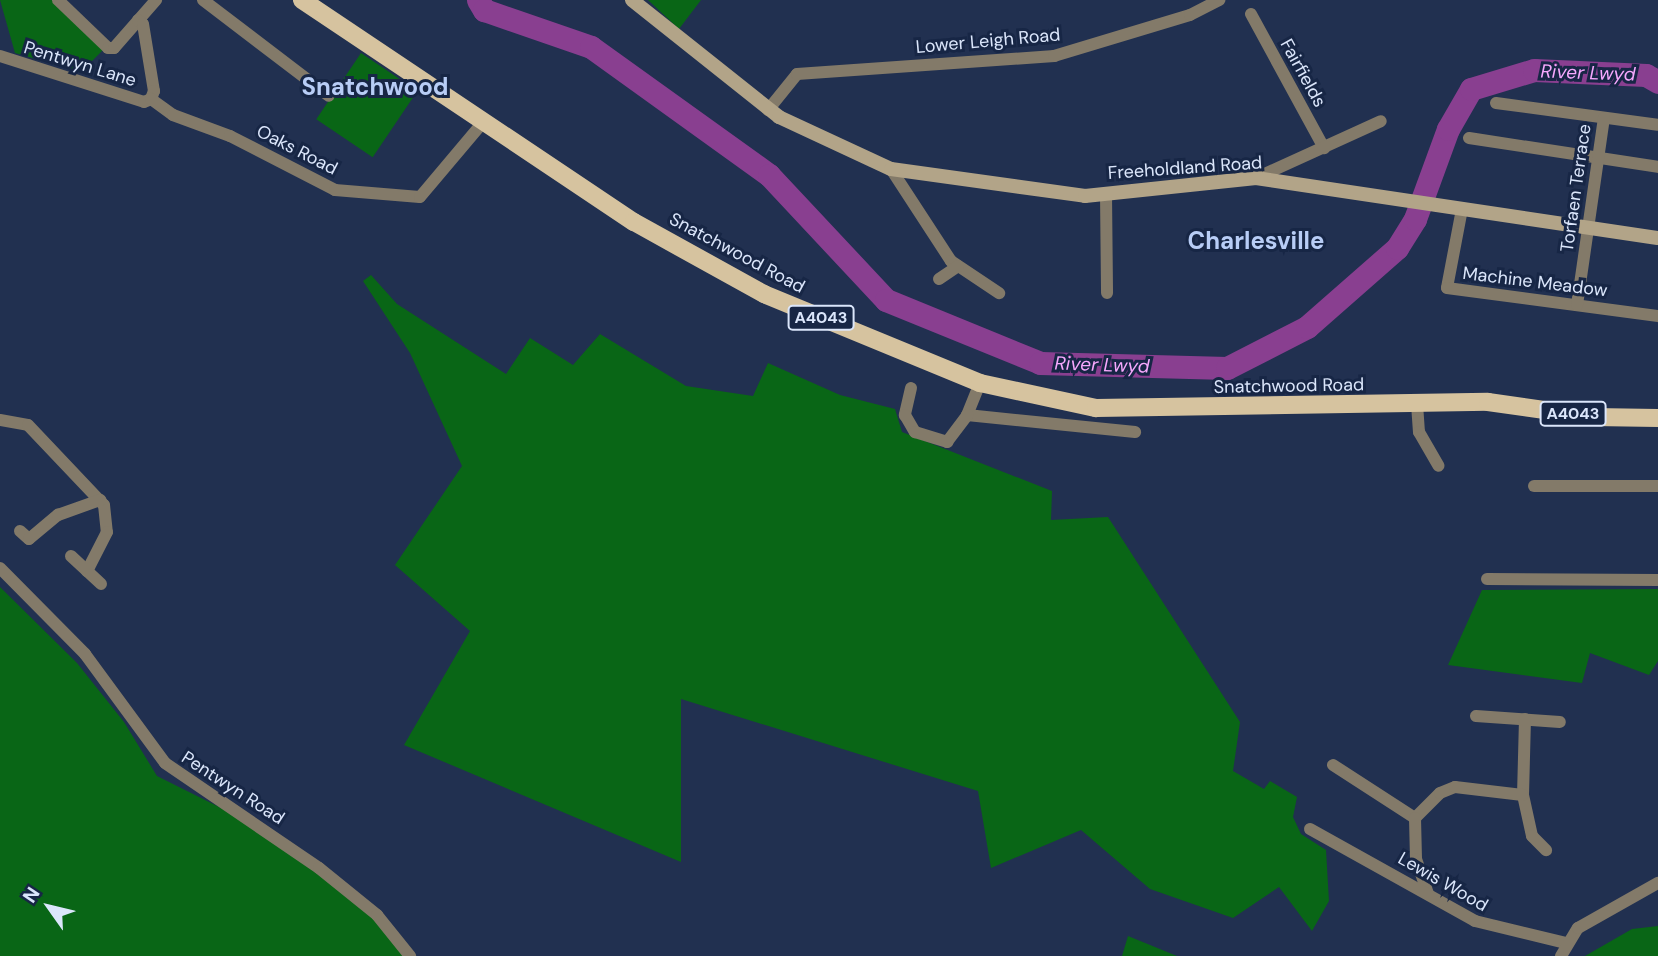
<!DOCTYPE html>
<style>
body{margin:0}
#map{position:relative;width:1658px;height:956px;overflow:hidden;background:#213050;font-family:"DM Sans",sans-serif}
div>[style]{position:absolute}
.green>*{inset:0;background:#096616;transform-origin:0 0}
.river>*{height:23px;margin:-11.5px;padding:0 11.5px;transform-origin:11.5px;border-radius:11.5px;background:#893f90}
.minor>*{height:12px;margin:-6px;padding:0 6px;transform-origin:6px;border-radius:6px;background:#837a69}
.secondary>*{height:14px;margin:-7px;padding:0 7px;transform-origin:7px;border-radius:7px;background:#b2a488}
.primary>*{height:18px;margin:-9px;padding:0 9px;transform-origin:9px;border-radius:9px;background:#d6c39f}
span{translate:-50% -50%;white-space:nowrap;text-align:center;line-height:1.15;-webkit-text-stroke:6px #172645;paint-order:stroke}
.shield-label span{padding:2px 5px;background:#172645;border:2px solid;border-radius:5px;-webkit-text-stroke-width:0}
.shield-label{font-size:16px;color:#dbe6fb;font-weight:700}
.street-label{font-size:18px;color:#dbe6fb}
.water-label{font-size:19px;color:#f6a8fd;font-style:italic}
.district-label{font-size:24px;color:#b8cdf6;font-weight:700}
.north{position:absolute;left:14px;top:872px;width:70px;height:70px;-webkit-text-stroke:5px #172645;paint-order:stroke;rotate:304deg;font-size:19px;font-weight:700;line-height:28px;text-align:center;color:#dbe6fb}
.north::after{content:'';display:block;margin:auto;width:24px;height:32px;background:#dbe6fb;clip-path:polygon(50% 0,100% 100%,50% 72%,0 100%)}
</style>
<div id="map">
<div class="green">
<i style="clip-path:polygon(0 0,53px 0,104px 49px,81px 72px,15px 53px)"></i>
<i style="clip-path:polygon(648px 0,701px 0,679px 29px)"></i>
<i style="left:361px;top:53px;width:68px;height:80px;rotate:34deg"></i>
<i style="clip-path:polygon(371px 275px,397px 304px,506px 374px,530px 338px,573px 365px,600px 334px,686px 386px,753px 396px,768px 363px,840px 395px,895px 409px,902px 432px,1052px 491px,1051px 520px,1108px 517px,1240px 722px,1233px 771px,1264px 789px,1270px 781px,1297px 797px,1293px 817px,1301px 834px,1326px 850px,1329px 901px,1312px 931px,1279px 887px,1233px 918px,1150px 889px,1081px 830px,991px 868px,978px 791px,681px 699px,681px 862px,404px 745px,470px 631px,395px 565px,462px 466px,410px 353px,363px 281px)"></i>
<i style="clip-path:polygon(0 587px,77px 663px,124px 722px,157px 776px,229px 812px,315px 871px,372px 917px,405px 956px,0 956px)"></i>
<i style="clip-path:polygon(1658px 589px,1658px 661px,1649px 675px,1590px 653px,1582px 683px,1448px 665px,1482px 590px)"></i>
<i style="clip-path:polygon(1658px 926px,1658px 956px,1585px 956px,1632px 929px)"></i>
<i style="clip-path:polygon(1128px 936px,1177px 956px,1122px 956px)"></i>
</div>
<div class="river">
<i style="left:478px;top:0;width:12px;rotate:59deg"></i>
<i style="left:484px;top:10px;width:113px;rotate:19.1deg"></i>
<i style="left:591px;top:47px;width:219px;rotate:35.7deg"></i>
<i style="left:769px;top:175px;width:171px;rotate:46.9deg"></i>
<i style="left:886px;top:300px;width:166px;rotate:22.2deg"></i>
<i style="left:1040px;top:363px;width:187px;rotate:1.5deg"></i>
<i style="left:1227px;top:368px;width:90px;rotate:-27.1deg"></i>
<i style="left:1307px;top:327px;width:120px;rotate:-41.3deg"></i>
<i style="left:1397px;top:248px;width:34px;rotate:-58deg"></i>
<i style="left:1415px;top:219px;width:96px;rotate:-69.9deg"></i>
<i style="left:1448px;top:129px;width:46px;rotate:-60.1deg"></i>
<i style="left:1471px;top:89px;width:66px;rotate:-16.8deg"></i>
<i style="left:1534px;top:70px;width:112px;rotate:2.6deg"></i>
<i style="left:1646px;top:75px;width:14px;rotate:30deg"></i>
</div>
<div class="minor">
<i style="left:58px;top:0;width:69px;rotate:43.8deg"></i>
<i style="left:108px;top:48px;width:6px"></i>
<i style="left:114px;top:48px;width:64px;rotate:-48.8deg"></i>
<i style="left:203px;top:0;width:158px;rotate:37.3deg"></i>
<i style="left:1251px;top:14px;width:153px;rotate:61.4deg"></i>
<i style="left:138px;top:20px;width:6px;rotate:39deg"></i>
<i style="left:143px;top:24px;width:68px;rotate:80.7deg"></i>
<i style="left:154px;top:91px;width:9px;rotate:111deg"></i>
<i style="left:0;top:56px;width:151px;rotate:17.7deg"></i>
<i style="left:144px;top:102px;width:8px;rotate:-23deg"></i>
<i style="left:151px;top:99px;width:27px;rotate:36deg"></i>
<i style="left:173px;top:115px;width:61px;rotate:20.2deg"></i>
<i style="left:230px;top:136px;width:118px;rotate:27.2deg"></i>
<i style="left:335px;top:190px;width:85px;rotate:4.7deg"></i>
<i style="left:420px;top:197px;width:99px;rotate:-49.9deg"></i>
<i style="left:1496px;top:103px;width:163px;rotate:7.7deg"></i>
<i style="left:768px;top:110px;width:46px;rotate:-51.1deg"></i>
<i style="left:797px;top:74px;width:258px;rotate:-4deg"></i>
<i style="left:1054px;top:56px;width:142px;rotate:-16.8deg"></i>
<i style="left:1190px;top:15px;width:33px;rotate:-27deg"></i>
<i style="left:1469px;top:138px;width:191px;rotate:8.7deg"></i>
<i style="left:891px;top:169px;width:110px;rotate:56.9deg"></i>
<i style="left:951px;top:261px;width:58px;rotate:33.7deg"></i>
<i style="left:1256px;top:178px;width:137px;rotate:-24.5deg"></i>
<i style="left:1106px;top:194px;width:99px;rotate:89.4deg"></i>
<i style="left:1462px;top:209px;width:80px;rotate:100.8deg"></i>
<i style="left:1447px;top:288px;width:213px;rotate:7.6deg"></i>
<i style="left:939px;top:279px;width:23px;rotate:-34deg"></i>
<i style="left:1577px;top:305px;width:189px;rotate:-81.8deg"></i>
<i style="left:980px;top:383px;width:35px;rotate:112deg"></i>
<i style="left:967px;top:415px;width:169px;rotate:5.8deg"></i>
<i style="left:911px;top:388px;width:28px;rotate:103deg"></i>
<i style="left:905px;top:415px;width:20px;rotate:60deg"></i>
<i style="left:915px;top:432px;width:34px;rotate:17deg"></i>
<i style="left:947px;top:442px;width:34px;rotate:-53deg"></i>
<i style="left:1417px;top:404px;width:28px;rotate:86deg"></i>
<i style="left:1419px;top:432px;width:39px;rotate:60deg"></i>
<i style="left:0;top:420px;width:28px;rotate:10deg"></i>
<i style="left:28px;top:425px;width:110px;rotate:46.5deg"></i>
<i style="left:104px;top:505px;width:27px;rotate:84deg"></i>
<i style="left:107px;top:532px;width:44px;rotate:117.1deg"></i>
<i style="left:1534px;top:486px;width:124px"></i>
<i style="left:20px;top:531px;width:12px;rotate:42deg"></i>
<i style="left:29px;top:539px;width:38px;rotate:-40deg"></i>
<i style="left:58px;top:515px;width:45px;rotate:-19.7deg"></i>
<i style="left:71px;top:556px;width:41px;rotate:43deg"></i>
<i style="left:0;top:568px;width:121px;rotate:45.3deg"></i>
<i style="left:85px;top:654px;width:135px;rotate:53.7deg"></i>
<i style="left:165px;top:763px;width:186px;rotate:34.3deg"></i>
<i style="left:319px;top:868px;width:75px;rotate:39deg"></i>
<i style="left:377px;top:915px;width:53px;rotate:51.2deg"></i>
<i style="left:1487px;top:579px;width:171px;rotate:0.3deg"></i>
<i style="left:1476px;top:716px;width:84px;rotate:4.1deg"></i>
<i style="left:1525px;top:719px;width:76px;rotate:91.5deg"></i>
<i style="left:1523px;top:795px;width:42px;rotate:77.6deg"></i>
<i style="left:1532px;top:836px;width:20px;rotate:45deg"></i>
<i style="left:1333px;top:765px;width:98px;rotate:32.9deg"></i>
<i style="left:1415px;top:818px;width:35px;rotate:-45deg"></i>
<i style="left:1440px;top:793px;width:16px;rotate:-22deg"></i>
<i style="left:1455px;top:787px;width:68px;rotate:6.7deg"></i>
<i style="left:1415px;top:818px;width:41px;rotate:88.6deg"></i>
<i style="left:1416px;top:859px;width:36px;rotate:71deg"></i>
<i style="left:1310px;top:829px;width:189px;rotate:29.1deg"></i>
<i style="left:1475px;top:921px;width:94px;rotate:13.6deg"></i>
<i style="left:1561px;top:956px;width:33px;rotate:-59deg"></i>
<i style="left:1578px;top:928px;width:92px;rotate:-29.4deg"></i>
</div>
<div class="secondary">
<i style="left:632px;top:0;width:188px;rotate:38.5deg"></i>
<i style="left:779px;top:117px;width:123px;rotate:24.9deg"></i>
<i style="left:891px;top:169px;width:196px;rotate:7.9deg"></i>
<i style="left:1085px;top:196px;width:172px;rotate:-6deg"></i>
<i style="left:1256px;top:178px;width:406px;rotate:8.5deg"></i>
</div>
<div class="primary">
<i style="left:302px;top:0;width:399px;rotate:33.8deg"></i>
<i style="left:634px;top:222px;width:149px;rotate:29deg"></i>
<i style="left:764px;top:294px;width:234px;rotate:22.4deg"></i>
<i style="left:980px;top:383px;width:119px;rotate:12.2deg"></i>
<i style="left:1096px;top:408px;width:392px;rotate:-0.9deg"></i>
<i style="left:1488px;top:402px;width:106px;rotate:8.1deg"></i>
<i style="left:1593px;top:417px;width:65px;rotate:0.9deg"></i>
</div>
<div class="shield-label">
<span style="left:821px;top:318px">A4043</span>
<span style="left:1573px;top:414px">A4043</span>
</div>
<div class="street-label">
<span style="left:988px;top:41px;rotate:-5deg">Lower Leigh Road</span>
<span style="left:80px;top:64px;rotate:17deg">Pentwyn Lane</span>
<span style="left:1303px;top:73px;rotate:61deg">Fairfields</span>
<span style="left:297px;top:150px;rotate:27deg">Oaks Road</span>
<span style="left:1185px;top:168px;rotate:-4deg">Freeholdland Road</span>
<span style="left:1576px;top:188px;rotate:-82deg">Torfaen Terrace</span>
<span style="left:737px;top:253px;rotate:28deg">Snatchwood Road</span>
<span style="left:1535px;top:282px;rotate:7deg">Machine Meadow</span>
<span style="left:1289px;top:386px;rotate:-1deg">Snatchwood Road</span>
<span style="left:233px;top:788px;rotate:33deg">Pentwyn Road</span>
<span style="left:1443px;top:882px;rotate:30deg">Lewis Wood</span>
</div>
<div class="water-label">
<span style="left:1588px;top:73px;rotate:2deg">River Lwyd</span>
<span style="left:1102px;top:365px;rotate:2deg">River Lwyd</span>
</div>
<div class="district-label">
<span style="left:375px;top:87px">Snatchwood</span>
<span style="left:1256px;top:241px">Charlesville</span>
</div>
<div class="north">N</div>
</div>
